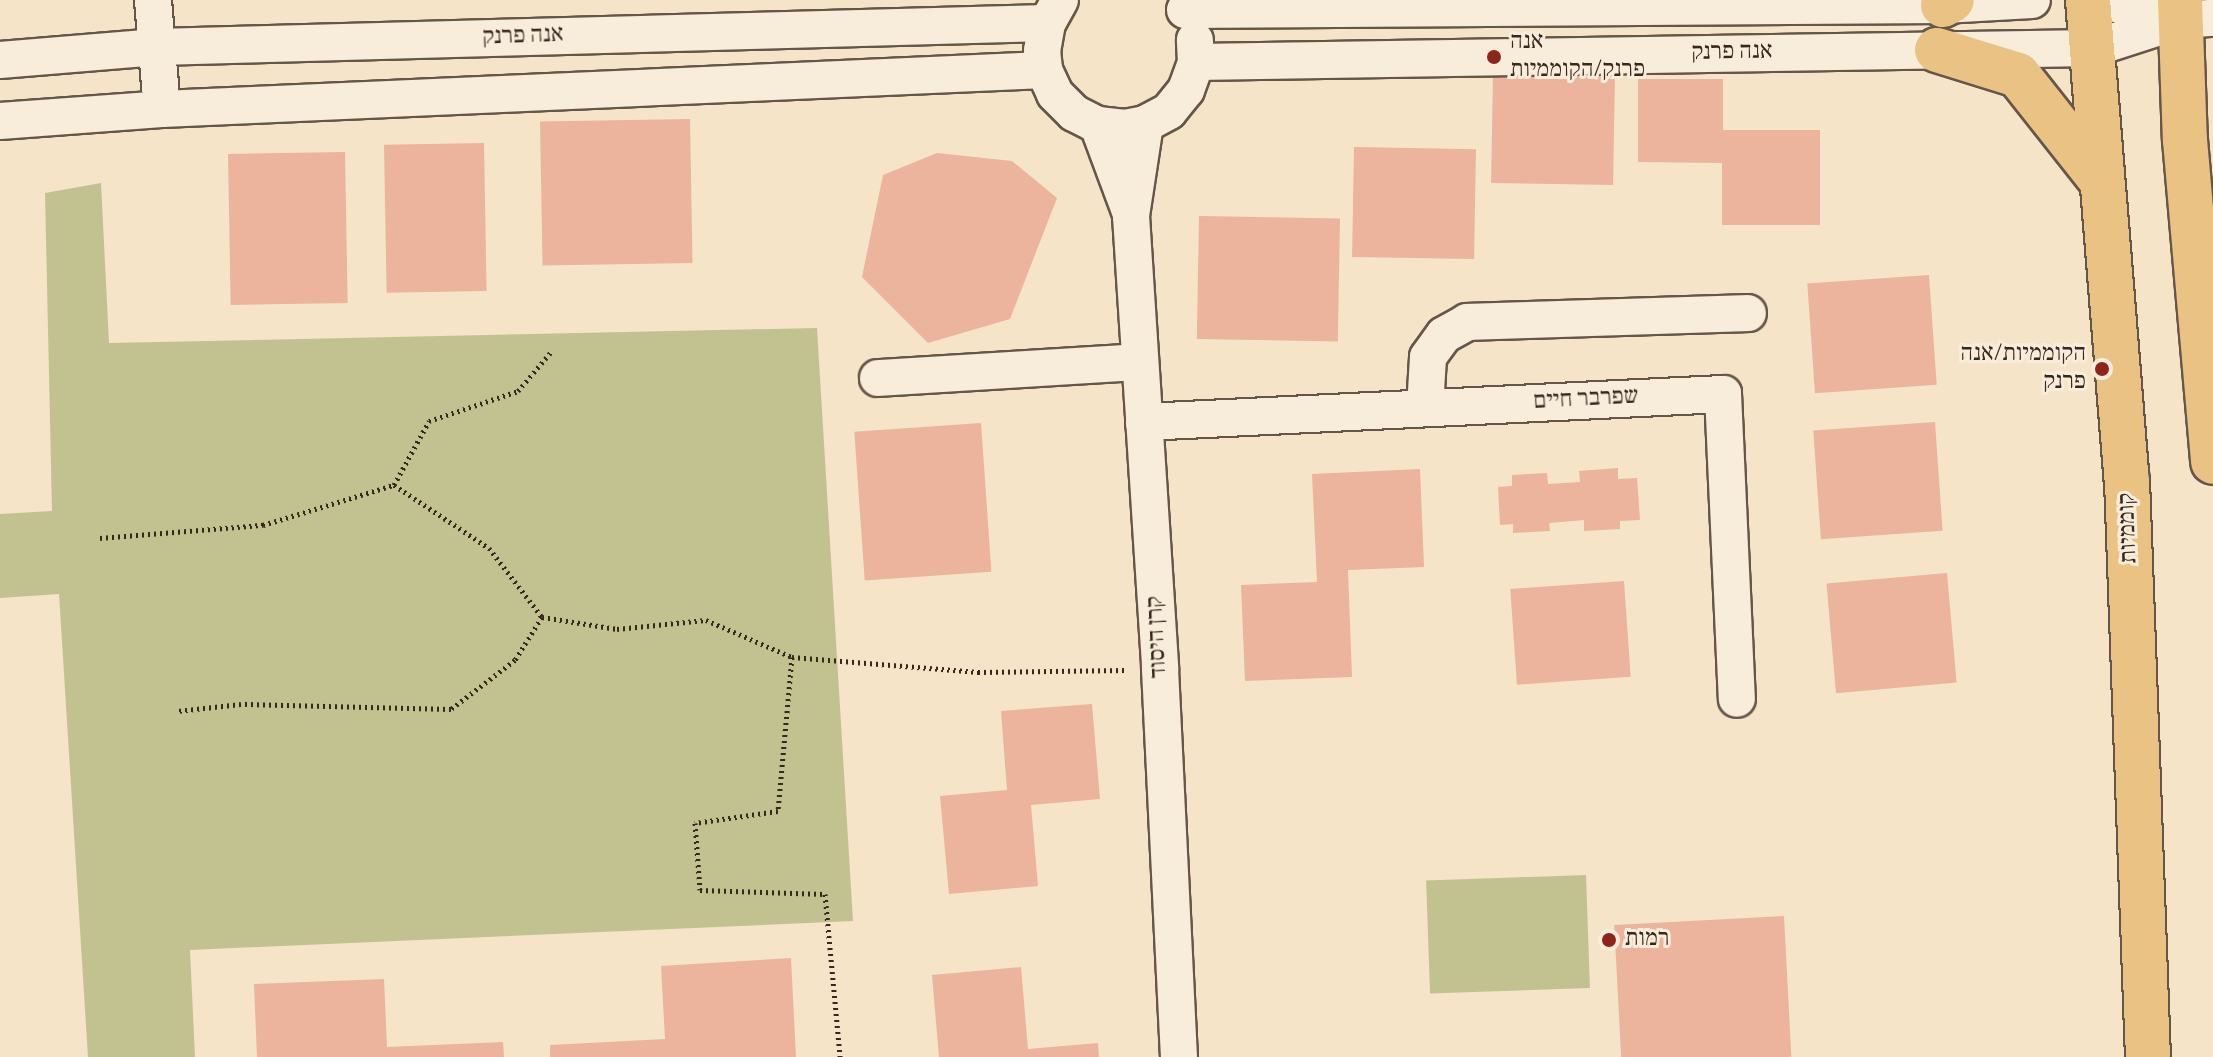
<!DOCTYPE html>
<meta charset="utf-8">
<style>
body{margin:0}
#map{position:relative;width:2213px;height:1057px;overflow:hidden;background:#f5e4c7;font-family:Vollkorn,"Frank Ruhl Libre",serif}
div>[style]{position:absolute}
.green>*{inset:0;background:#c2c291;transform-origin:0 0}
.building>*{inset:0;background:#ecb49c;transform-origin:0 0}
.path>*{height:5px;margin-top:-2.5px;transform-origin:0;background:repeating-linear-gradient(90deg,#36271f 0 2px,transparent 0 6px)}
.roads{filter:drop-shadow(2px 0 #665649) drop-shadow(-2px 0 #665649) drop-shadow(0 2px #665649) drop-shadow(0 -2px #665649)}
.minor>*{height:36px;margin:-18px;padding:0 18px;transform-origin:18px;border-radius:18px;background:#f8eddb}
.major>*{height:44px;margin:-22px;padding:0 22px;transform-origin:22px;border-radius:22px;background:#eac284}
.dots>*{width:22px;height:22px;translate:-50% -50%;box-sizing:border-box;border:4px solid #f8eddb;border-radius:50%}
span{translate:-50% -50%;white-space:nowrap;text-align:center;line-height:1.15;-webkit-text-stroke:6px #f8eddb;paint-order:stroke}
.street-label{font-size:24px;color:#36271f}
.poi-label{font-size:24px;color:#36271f}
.left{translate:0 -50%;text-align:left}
.right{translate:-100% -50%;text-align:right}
</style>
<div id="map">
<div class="green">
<i style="clip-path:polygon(101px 183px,109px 343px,817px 328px,853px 921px,190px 950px,195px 1057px,88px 1057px,59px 594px,0 598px,0 514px,52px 511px,45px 193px)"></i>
<i style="left:1586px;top:875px;width:113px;height:160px;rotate:88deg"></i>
</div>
<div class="building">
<i style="left:1493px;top:73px;width:122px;height:110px;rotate:1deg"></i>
<i style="clip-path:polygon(1638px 79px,1723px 79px,1723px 130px,1820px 130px,1820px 225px,1722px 225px,1722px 163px,1638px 162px)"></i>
<i style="left:690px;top:119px;width:144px;height:150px;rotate:89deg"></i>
<i style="left:484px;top:143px;width:148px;height:100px;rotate:89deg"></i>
<i style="left:1354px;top:147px;width:122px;height:110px;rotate:1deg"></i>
<i style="left:345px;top:152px;width:151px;height:117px;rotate:89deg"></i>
<i style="clip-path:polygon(937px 153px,1012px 161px,1057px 198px,1010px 319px,928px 343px,862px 277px,883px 175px)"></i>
<i style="left:1199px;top:216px;width:141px;height:123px;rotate:1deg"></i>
<i style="left:1929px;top:275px;width:110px;height:122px;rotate:86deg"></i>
<i style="left:1935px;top:422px;width:109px;height:122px;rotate:86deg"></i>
<i style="left:981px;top:423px;width:149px;height:127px;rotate:86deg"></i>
<i style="clip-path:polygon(1618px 468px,1618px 479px,1637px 478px,1640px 520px,1620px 521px,1620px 529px,1584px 531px,1584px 520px,1549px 523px,1550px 531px,1513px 533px,1513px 524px,1500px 525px,1498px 487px,1512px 486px,1512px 475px,1547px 473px,1548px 484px,1580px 482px,1579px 471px)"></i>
<i style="clip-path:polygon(1420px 469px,1424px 567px,1348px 570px,1352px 677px,1245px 681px,1241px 585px,1317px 582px,1312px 474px)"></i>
<i style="left:1947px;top:573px;width:110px;height:121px;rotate:85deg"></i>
<i style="left:1624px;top:581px;width:96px;height:114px;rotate:86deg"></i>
<i style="clip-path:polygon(1092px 704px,1100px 799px,1031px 805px,1038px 886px,949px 894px,940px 796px,1007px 790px,1001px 711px)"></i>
<i style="left:1784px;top:916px;width:141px;height:170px;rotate:87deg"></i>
<i style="clip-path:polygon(791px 958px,796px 1057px,550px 1057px,550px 1045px,665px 1039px,661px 966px)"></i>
<i style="clip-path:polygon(1021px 967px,1028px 1049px,1098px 1043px,1099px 1057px,939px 1057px,932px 975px)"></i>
<i style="clip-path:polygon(384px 979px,387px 1047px,503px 1042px,504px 1057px,257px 1057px,254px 984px)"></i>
</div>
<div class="path">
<i style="left:394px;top:485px;width:73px;rotate:-61.3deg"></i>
<i style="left:429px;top:421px;width:94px;rotate:-18.6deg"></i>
<i style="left:518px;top:391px;width:51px;rotate:-49.8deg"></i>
<i style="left:100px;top:538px;width:164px;rotate:-4.6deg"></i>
<i style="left:263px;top:525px;width:137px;rotate:-17deg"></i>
<i style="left:394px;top:485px;width:114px;rotate:33.6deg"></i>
<i style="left:489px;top:548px;width:87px;rotate:52.5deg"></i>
<i style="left:542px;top:617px;width:51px;rotate:122.1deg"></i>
<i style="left:515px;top:660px;width:81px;rotate:142.6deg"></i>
<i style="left:451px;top:709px;width:210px;rotate:-178.6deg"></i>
<i style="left:241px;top:704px;width:64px;rotate:173.8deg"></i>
<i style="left:542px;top:617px;width:76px;rotate:9.1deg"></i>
<i style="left:617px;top:629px;width:89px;rotate:-5.8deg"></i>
<i style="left:706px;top:620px;width:94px;rotate:23.3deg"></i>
<i style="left:792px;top:657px;width:187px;rotate:4.6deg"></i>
<i style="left:978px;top:672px;width:149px;rotate:-0.8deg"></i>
<i style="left:792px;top:657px;width:155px;rotate:95.2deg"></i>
<i style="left:778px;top:811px;width:84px;rotate:171.8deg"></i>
<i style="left:695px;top:823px;width:67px;rotate:85.7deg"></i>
<i style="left:700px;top:890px;width:125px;rotate:1.8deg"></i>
<i style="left:825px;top:894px;width:164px;rotate:84.7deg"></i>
</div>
<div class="roads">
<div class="minor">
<i style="left:153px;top:0;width:109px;rotate:85.3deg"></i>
<i style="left:1060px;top:0;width:26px;rotate:119deg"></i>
<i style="left:1047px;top:23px;width:27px;rotate:100deg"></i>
<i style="left:1042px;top:50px;width:20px;rotate:84deg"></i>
<i style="left:1044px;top:70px;width:26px;rotate:65deg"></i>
<i style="left:1055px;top:94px;width:27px;rotate:45deg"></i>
<i style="left:1074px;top:113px;width:27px;rotate:27deg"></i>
<i style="left:1098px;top:125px;width:27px;rotate:6deg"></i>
<i style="left:1125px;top:128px;width:20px;rotate:-11deg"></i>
<i style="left:1145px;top:124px;width:27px;rotate:-28deg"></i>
<i style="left:1169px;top:111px;width:27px;rotate:-51deg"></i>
<i style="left:1186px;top:90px;width:30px;rotate:-70deg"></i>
<i style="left:1196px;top:62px;width:22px;rotate:-93deg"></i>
<i style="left:2100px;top:0;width:83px;rotate:13.9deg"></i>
<i style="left:1185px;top:10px;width:758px;rotate:-0.38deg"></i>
<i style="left:1943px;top:5px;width:89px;rotate:-3.2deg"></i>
<i style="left:0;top:60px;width:158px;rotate:-4.7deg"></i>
<i style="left:157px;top:47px;width:890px;rotate:-1.54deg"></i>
<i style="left:1196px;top:62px;width:898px;rotate:-0.89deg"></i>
<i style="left:2094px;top:48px;width:91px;rotate:-17.8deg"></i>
<i style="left:2181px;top:20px;width:32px;rotate:-4deg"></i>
<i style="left:0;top:121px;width:162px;rotate:-4.2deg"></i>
<i style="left:162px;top:109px;width:883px;rotate:-2.53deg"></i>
<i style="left:1145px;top:124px;width:93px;rotate:98.7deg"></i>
<i style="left:1131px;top:216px;width:454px;rotate:86.3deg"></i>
<i style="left:1160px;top:669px;width:388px;rotate:87.2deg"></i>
<i style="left:1098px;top:125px;width:92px;rotate:69.6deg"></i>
<i style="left:878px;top:378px;width:262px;rotate:-3.5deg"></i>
<i style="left:1425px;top:408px;width:51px;rotate:-86.6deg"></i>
<i style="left:1428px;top:357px;width:27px;rotate:-54deg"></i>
<i style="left:1444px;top:335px;width:26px;rotate:-29deg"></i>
<i style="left:1467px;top:322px;width:281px;rotate:-1.8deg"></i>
<i style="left:1144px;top:422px;width:580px;rotate:-2.77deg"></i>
<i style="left:1723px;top:394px;width:305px;rotate:87.4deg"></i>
</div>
<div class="major">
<i style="left:2088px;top:0;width:482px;rotate:85.4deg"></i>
<i style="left:2127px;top:480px;width:577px;rotate:87.92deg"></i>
<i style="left:2180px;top:0;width:140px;rotate:88deg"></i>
<i style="left:2185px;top:140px;width:323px;rotate:85deg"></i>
<i style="left:1943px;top:5px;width:10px;rotate:-29deg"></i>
<i style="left:1937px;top:50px;width:85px;rotate:17.2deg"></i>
<i style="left:2018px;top:75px;width:132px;rotate:51.7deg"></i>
</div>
</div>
<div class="dots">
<i style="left:1494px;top:57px;background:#8f2418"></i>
<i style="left:2102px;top:369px;background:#8f2418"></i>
<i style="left:1609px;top:940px;background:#8f2418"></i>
</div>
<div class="street-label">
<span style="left:523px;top:37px;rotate:-2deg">אנה פרנק</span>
<span style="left:1732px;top:53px;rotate:-1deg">אנה פרנק</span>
<span style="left:1586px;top:400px;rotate:-3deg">שפרבר חיים</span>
<span style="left:2129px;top:528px;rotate:-92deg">קוממיות</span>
<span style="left:1158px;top:637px;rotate:-93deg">קרן היסוד</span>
</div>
<div class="poi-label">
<span class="left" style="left:1510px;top:57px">אנה<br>פרנק/הקוממיות</span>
<span class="right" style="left:2086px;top:369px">הקוממיות/אנה<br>פרנק</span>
<span class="left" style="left:1625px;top:940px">רמות</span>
</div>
</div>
